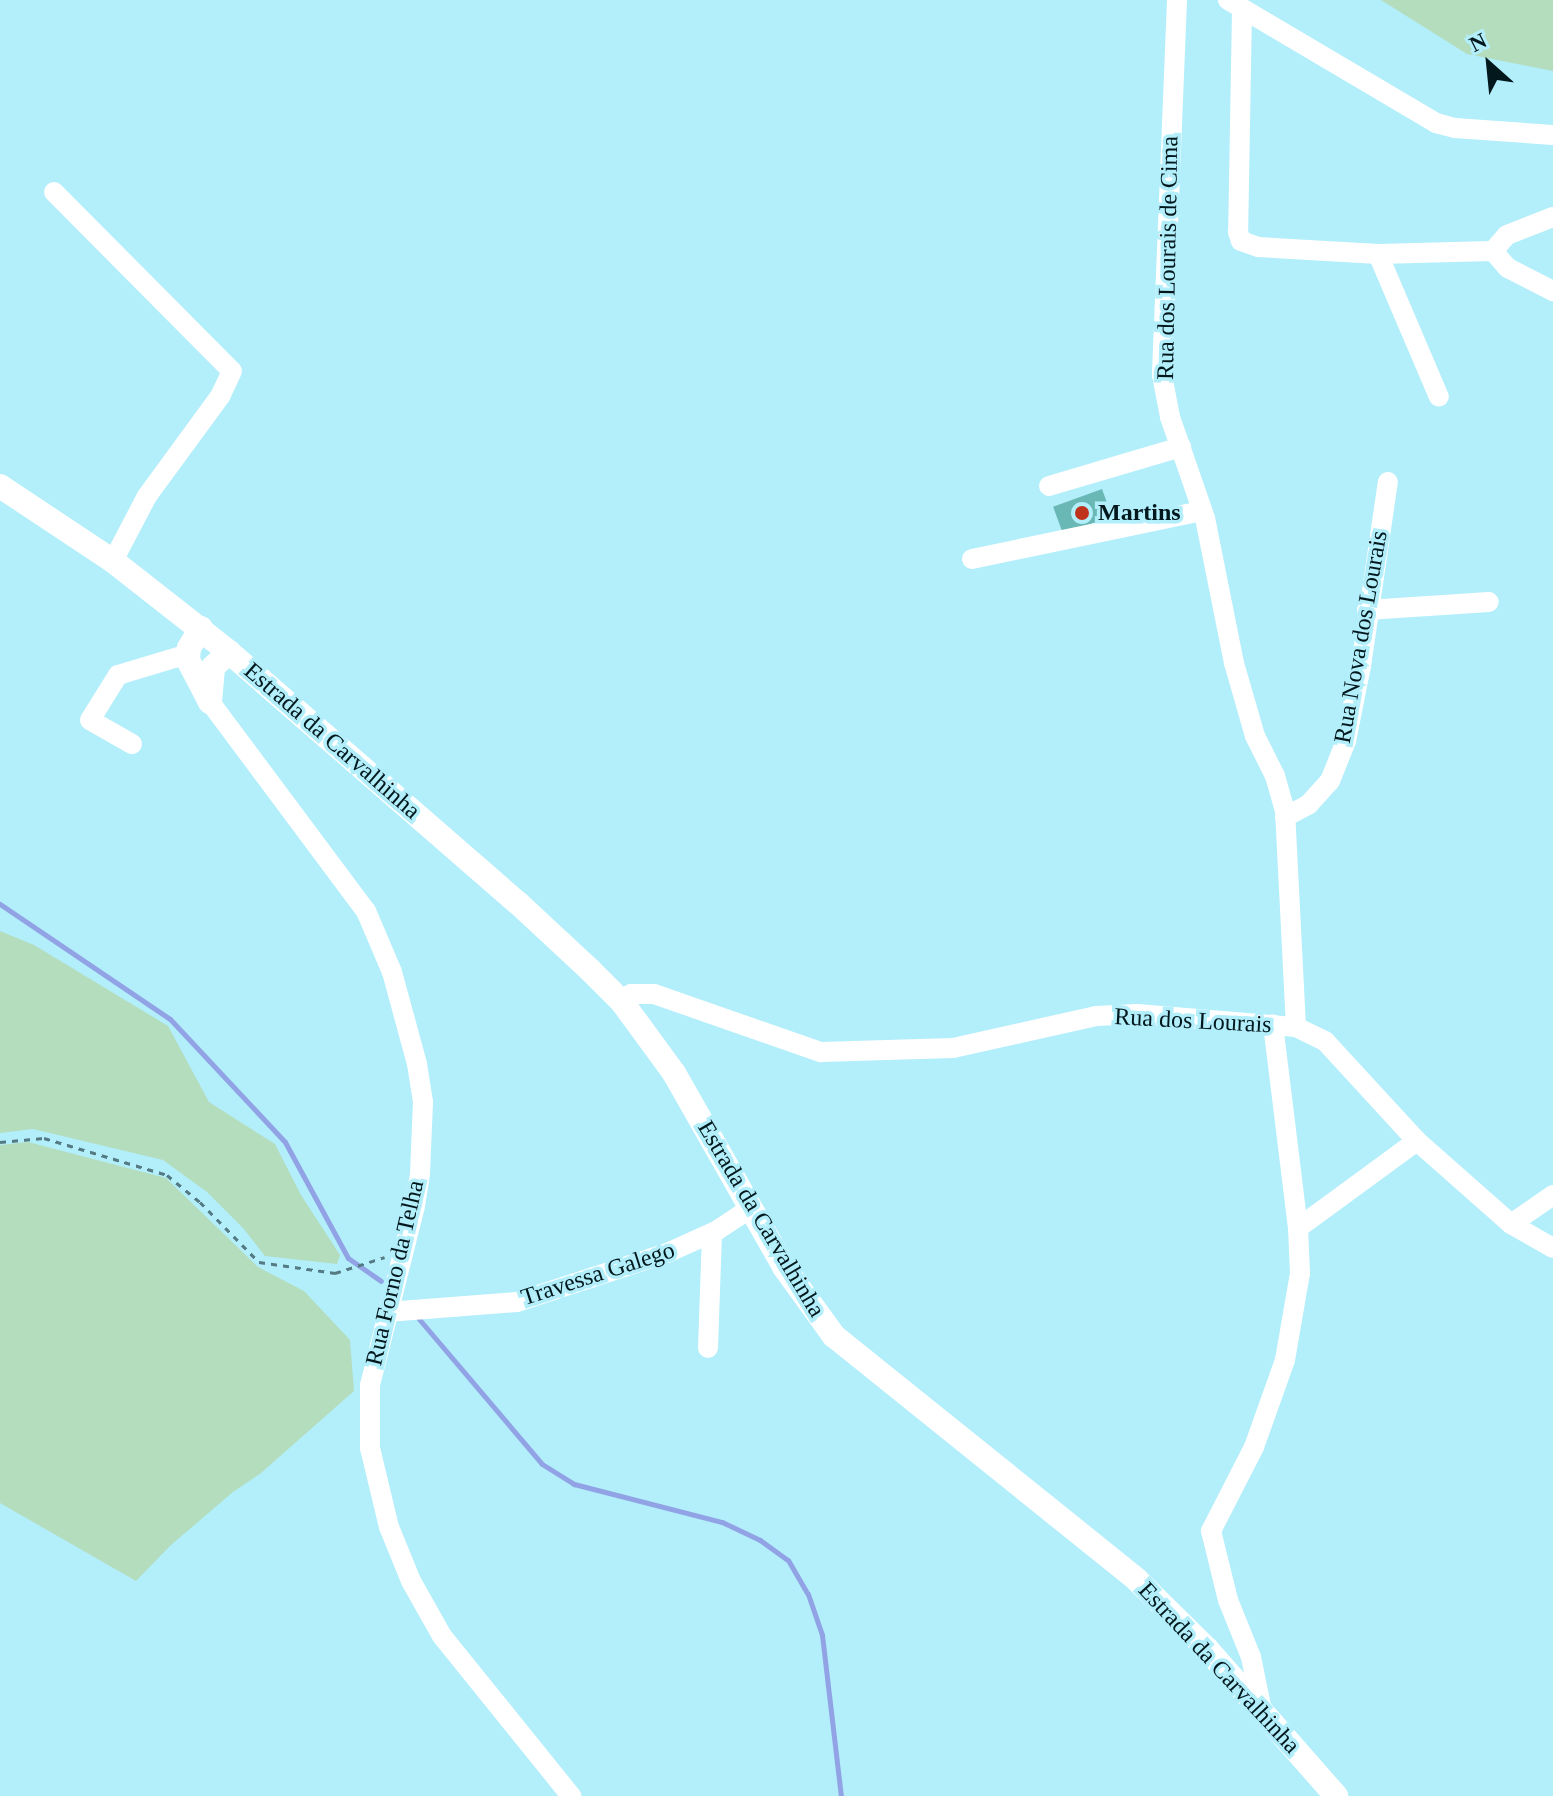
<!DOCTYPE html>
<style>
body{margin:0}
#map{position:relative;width:1553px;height:1796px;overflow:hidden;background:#b3eefb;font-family:"Times New Roman",serif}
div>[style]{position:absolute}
.green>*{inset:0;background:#b4ddbd}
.stream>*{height:5px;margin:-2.5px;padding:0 2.5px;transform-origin:2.5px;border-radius:2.5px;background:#91a3e4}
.building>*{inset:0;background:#6ab8b5;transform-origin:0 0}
.path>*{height:3px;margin-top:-1.5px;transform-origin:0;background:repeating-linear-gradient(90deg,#547b83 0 6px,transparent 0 12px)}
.minor>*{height:20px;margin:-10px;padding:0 10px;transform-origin:10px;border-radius:10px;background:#fff}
.major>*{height:24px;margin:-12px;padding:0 12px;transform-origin:12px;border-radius:12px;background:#fff}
.dots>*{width:22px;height:22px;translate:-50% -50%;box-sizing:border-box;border:4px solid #b3eefb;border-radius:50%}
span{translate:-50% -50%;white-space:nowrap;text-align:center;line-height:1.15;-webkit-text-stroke:7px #b3eefb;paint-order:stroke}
.street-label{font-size:24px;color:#02181d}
.poi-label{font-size:24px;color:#02181d;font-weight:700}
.left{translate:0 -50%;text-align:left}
.north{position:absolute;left:1449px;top:24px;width:80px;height:80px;-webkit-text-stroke:6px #b3eefb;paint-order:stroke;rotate:333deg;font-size:22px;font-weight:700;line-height:32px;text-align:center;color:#02181d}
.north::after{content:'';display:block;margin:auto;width:28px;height:36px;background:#02181d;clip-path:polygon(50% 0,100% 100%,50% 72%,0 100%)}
</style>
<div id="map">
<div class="green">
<i style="clip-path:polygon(1381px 0,1553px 0,1553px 71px,1467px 54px)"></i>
<i style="clip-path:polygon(0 931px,34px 945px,168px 1026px,209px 1102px,275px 1144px,301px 1195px,340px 1255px,337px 1264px,265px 1256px,243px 1228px,207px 1192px,163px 1160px,33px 1129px,0 1133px)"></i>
<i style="clip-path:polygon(28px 1142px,166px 1178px,258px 1267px,304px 1291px,350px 1340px,354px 1391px,261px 1473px,233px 1492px,171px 1545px,136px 1581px,0 1503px,0 1145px)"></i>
</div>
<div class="stream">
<i style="left:0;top:904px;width:205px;rotate:34.1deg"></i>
<i style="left:170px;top:1019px;width:168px;rotate:46.9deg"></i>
<i style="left:285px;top:1142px;width:132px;rotate:61.5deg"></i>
<i style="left:348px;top:1258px;width:40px;rotate:34.9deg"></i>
<i style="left:419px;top:1319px;width:190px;rotate:49.7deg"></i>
<i style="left:542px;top:1464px;width:38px;rotate:32deg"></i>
<i style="left:574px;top:1484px;width:153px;rotate:14.4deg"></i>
<i style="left:722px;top:1522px;width:42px;rotate:25.3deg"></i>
<i style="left:760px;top:1540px;width:34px;rotate:36deg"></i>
<i style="left:788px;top:1560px;width:39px;rotate:60deg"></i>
<i style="left:808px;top:1594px;width:43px;rotate:71.1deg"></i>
<i style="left:822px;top:1635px;width:162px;rotate:83.3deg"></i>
</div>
<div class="building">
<i style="left:1102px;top:489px;width:29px;height:52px;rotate:70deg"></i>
</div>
<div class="path">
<i style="left:0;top:1142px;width:44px;rotate:-5.2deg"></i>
<i style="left:44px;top:1138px;width:128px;rotate:16.7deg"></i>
<i style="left:167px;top:1175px;width:43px;rotate:39.3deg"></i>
<i style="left:200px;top:1202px;width:84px;rotate:45.5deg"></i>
<i style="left:259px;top:1262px;width:77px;rotate:8.2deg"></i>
<i style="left:335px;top:1273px;width:52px;rotate:-17.7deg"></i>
</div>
<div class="minor">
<i style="left:1177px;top:0;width:375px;rotate:92.3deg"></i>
<i style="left:1162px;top:375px;width:43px;rotate:79.2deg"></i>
<i style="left:1170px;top:417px;width:107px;rotate:70.9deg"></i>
<i style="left:1205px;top:518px;width:148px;rotate:78.7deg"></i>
<i style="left:1234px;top:663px;width:76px;rotate:74deg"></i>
<i style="left:1255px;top:736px;width:45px;rotate:63.4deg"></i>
<i style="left:1275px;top:776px;width:35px;rotate:74deg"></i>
<i style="left:1285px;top:810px;width:217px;rotate:87.1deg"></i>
<i style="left:1228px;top:0;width:242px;rotate:30.6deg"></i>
<i style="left:1436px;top:123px;width:20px;rotate:15deg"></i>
<i style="left:1455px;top:128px;width:98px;rotate:4.1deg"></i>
<i style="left:1242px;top:10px;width:222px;rotate:91deg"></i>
<i style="left:1238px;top:232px;width:9px;rotate:72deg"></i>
<i style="left:1241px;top:241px;width:18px;rotate:19deg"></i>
<i style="left:1258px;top:247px;width:120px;rotate:3.3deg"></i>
<i style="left:1378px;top:254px;width:115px;rotate:-1.5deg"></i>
<i style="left:1493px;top:251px;width:21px;rotate:-49deg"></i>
<i style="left:1507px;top:235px;width:49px;rotate:-21.4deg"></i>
<i style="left:54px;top:192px;width:252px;rotate:45.2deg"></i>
<i style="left:232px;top:371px;width:26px;rotate:115deg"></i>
<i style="left:221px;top:395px;width:125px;rotate:126.2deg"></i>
<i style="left:147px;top:496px;width:73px;rotate:117.6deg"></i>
<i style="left:1493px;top:251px;width:23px;rotate:49deg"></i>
<i style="left:1508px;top:268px;width:51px;rotate:27.1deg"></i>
<i style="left:1378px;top:254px;width:155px;rotate:66.9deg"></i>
<i style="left:1049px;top:486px;width:138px;rotate:-16.5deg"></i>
<i style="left:972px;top:559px;width:234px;rotate:-11.8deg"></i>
<i style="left:1367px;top:610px;width:122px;rotate:-3.8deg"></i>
<i style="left:210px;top:702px;width:261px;rotate:53.3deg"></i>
<i style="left:366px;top:911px;width:66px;rotate:66.9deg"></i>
<i style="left:392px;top:972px;width:95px;rotate:74.8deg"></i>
<i style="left:417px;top:1064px;width:38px;rotate:81deg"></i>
<i style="left:423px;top:1102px;width:72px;rotate:92.4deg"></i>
<i style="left:420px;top:1174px;width:32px;rotate:99deg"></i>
<i style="left:415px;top:1206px;width:185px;rotate:104.1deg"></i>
<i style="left:370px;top:1385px;width:63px;rotate:90deg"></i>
<i style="left:370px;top:1448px;width:81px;rotate:76.5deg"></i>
<i style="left:389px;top:1527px;width:58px;rotate:67.8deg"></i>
<i style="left:411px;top:1581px;width:63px;rotate:60.6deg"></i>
<i style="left:442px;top:1636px;width:206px;rotate:51.1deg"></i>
<i style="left:132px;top:744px;width:48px;rotate:-150.3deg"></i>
<i style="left:90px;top:720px;width:53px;rotate:-58.1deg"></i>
<i style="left:118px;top:675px;width:73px;rotate:-16.7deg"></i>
<i style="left:1285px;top:817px;width:27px;rotate:-28deg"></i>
<i style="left:1309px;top:804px;width:31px;rotate:-48deg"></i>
<i style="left:1330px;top:781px;width:43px;rotate:-68.2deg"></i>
<i style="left:1346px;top:741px;width:76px;rotate:-78.7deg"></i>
<i style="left:1361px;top:666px;width:186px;rotate:-81.7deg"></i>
<i style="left:622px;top:1002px;width:12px;rotate:-42deg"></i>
<i style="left:631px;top:994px;width:23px"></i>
<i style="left:654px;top:994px;width:177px;rotate:19.2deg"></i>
<i style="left:821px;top:1052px;width:132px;rotate:-1.7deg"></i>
<i style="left:953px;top:1048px;width:147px;rotate:-12.6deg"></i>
<i style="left:1096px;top:1016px;width:41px;rotate:-2.8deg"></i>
<i style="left:1137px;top:1014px;width:160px;rotate:4.7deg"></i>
<i style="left:1296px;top:1027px;width:32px;rotate:26deg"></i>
<i style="left:1325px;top:1041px;width:136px;rotate:47.4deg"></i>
<i style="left:1417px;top:1141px;width:125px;rotate:41.4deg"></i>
<i style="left:1511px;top:1224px;width:48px;rotate:29.7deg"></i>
<i style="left:1511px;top:1224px;width:51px;rotate:-34.6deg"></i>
<i style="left:1298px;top:1228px;width:147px;rotate:-36.2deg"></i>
<i style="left:387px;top:1312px;width:130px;rotate:-4.4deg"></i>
<i style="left:517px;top:1302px;width:158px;rotate:-18.1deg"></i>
<i style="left:667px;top:1253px;width:54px;rotate:-24.2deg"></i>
<i style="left:716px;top:1231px;width:42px;rotate:-33.3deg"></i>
<i style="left:708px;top:1348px;width:115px;rotate:-88deg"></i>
<i style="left:1262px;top:1711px;width:55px;rotate:-101.5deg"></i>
<i style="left:1251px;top:1657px;width:61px;rotate:-112deg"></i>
<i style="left:1228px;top:1600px;width:71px;rotate:-103.8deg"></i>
<i style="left:1211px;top:1531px;width:94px;rotate:-62.9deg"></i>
<i style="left:1254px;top:1447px;width:92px;rotate:-70.4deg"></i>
<i style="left:1285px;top:1360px;width:88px;rotate:-80.2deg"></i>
<i style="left:1300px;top:1273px;width:45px;rotate:-92.5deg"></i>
<i style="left:1298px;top:1228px;width:205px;rotate:-97deg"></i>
</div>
<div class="major">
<i style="left:0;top:486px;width:136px;rotate:33.6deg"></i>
<i style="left:113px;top:561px;width:147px;rotate:38.1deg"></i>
<i style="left:229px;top:652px;width:383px;rotate:41deg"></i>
<i style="left:518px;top:903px;width:98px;rotate:42.9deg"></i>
<i style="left:590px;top:970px;width:45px;rotate:45deg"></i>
<i style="left:622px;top:1002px;width:88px;rotate:53.8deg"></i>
<i style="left:674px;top:1073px;width:223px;rotate:60.4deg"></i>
<i style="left:784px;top:1267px;width:85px;rotate:54.1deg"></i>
<i style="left:834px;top:1336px;width:389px;rotate:38.8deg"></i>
<i style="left:1137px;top:1580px;width:98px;rotate:44.6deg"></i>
<i style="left:1207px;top:1649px;width:196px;rotate:48.7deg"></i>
<i style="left:201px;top:628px;width:23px;rotate:121deg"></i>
<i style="left:189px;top:648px;width:12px;rotate:95deg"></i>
<i style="left:188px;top:660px;width:47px;rotate:62.4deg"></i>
<i style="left:210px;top:702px;width:35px;rotate:-85deg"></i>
<i style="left:213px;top:667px;width:22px;rotate:-43deg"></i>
</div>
<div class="dots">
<i style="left:1082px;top:513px;background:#bf331d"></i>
</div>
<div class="street-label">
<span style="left:1168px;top:258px;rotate:-89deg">Rua dos Lourais de Cima</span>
<span style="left:1361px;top:637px;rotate:-80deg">Rua Nova dos Lourais</span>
<span style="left:332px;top:741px;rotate:41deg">Estrada da Carvalhinha</span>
<span style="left:1193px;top:1021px;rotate:3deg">Rua dos Lourais</span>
<span style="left:761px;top:1219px;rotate:59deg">Estrada da Carvalhinha</span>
<span style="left:395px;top:1273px;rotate:-77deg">Rua Forno da Telha</span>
<span style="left:598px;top:1274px;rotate:-18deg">Travessa Galego</span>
<span style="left:1219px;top:1668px;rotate:47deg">Estrada da Carvalhinha</span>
</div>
<div class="poi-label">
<span class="left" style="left:1098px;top:513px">Martins</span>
</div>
<div class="north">N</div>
</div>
